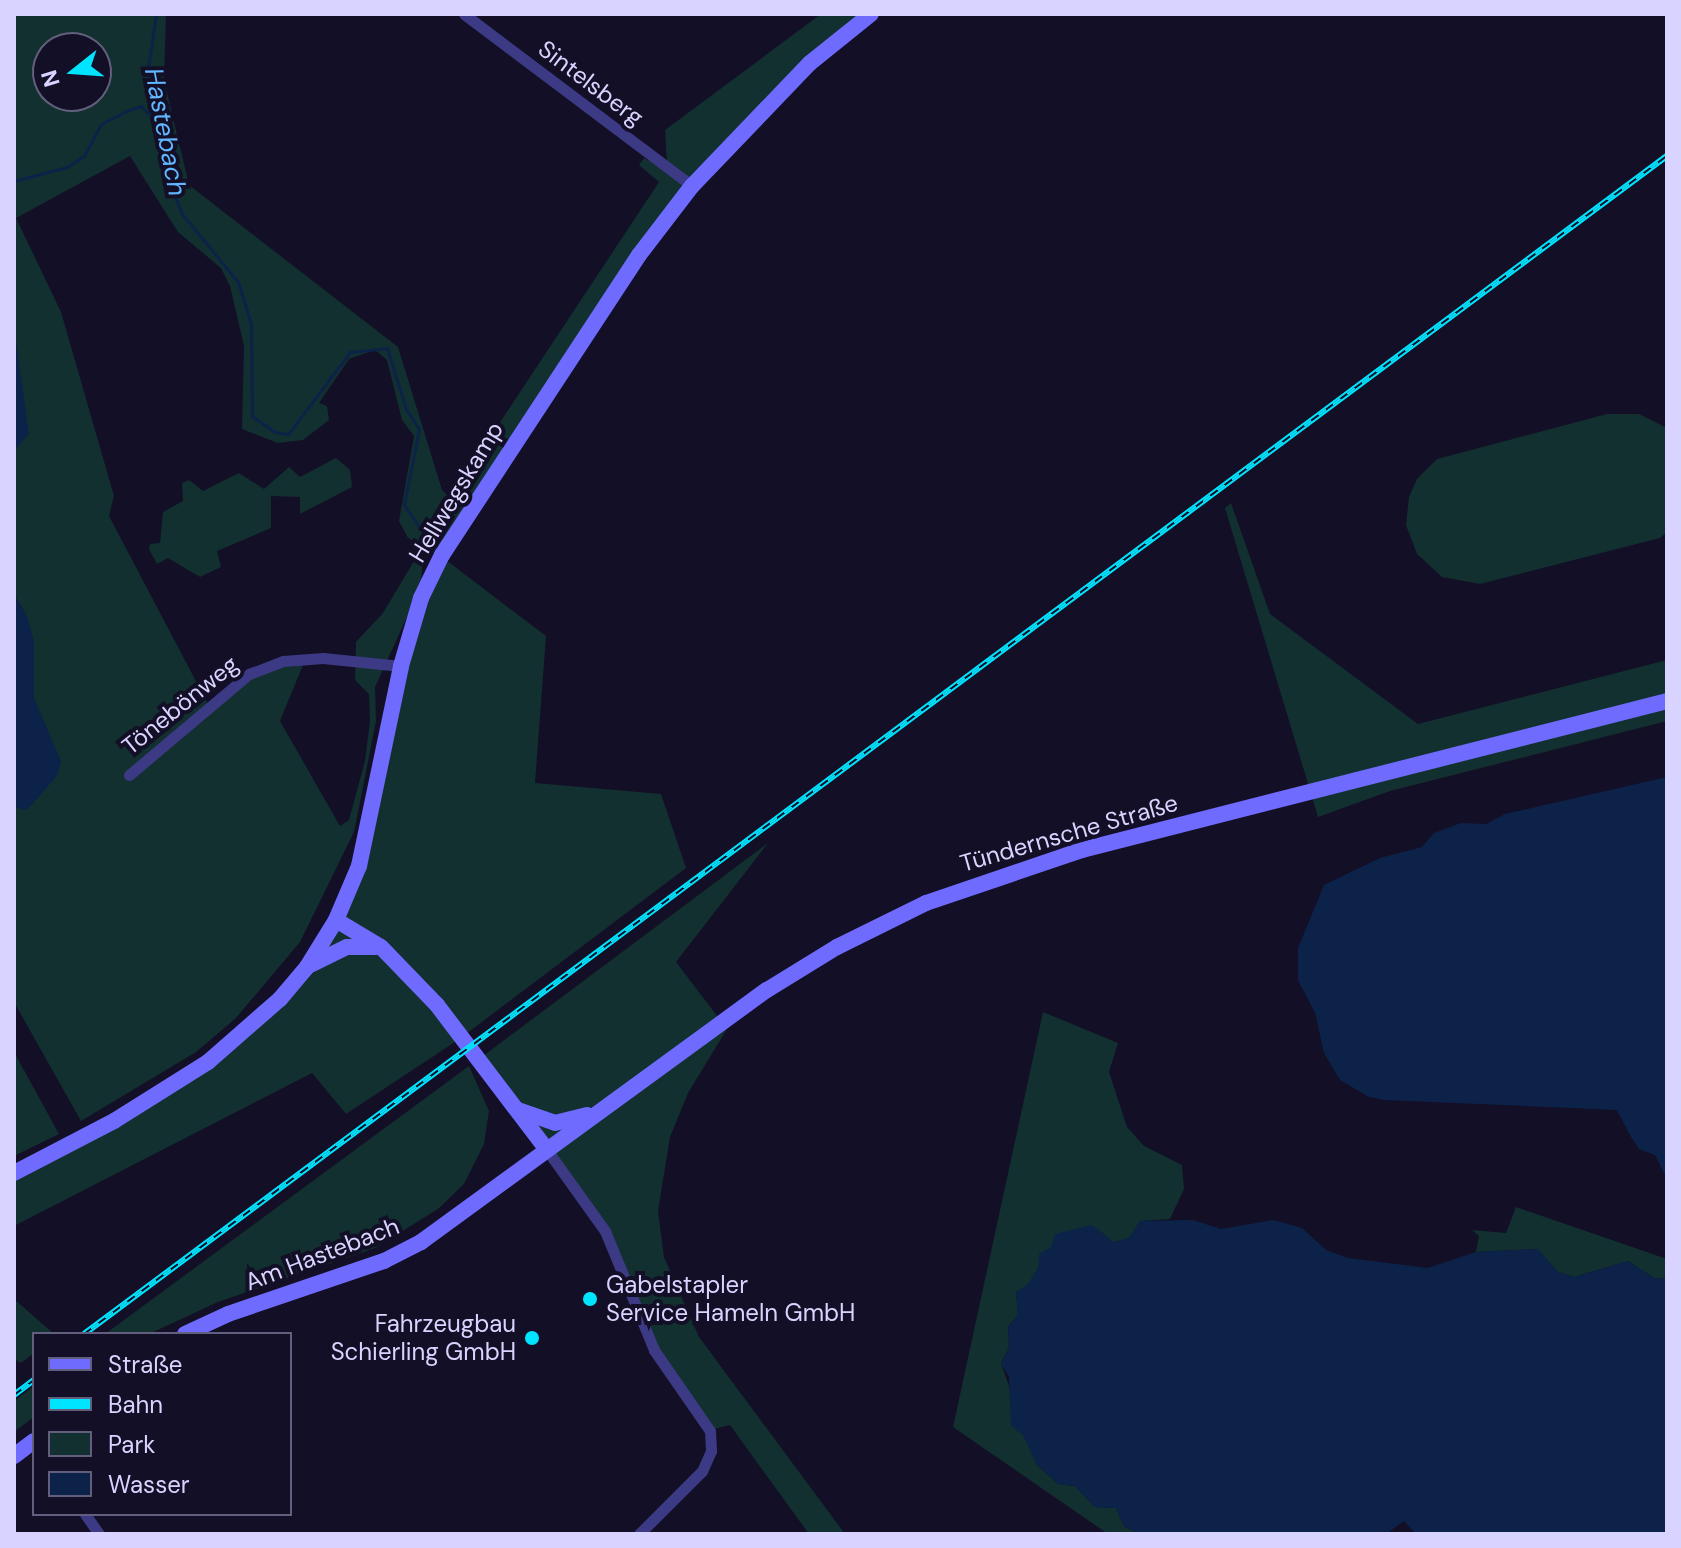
<!DOCTYPE html>
<meta charset="utf-8">
<style>
body{margin:0}
#map{position:relative;width:1681px;height:1548px;overflow:hidden;background:#130f26;font-family:"DM Sans",sans-serif}
div>[style]{position:absolute}
.green>*{inset:0;background:#12302f}
.water>*{inset:0;background:#0c2248}
.stream>*{height:3px;margin:-1.5px;padding:0 1.5px;transform-origin:1.5px;border-radius:1.5px;background:#0c2248}
.street>*{height:11px;margin:-5.5px;padding:0 5.5px;transform-origin:5.5px;border-radius:5.5px;background:#3d3a85}
.secondary>*{height:16px;margin:-8px;padding:0 8px;transform-origin:8px;border-radius:8px;background:#6f6bff}
.rail>*{height:6px;margin-top:-3px;transform-origin:0;background:repeating-linear-gradient(90deg,#130f26 0 9px,#00e5ff 0 18px);box-sizing:border-box;border-block:2px solid #00e5ff}
.dots>*{width:22px;height:22px;translate:-50% -50%;box-sizing:border-box;border:4px solid #130f26;border-radius:50%}
span{translate:-50% -50%;white-space:nowrap;text-align:center;line-height:1.15;-webkit-text-stroke:8px #130f26;paint-order:stroke}
.street-label{font-size:24px;color:#d9d4ff}
.poi-label{font-size:24px;color:#d9d4ff}
.left{translate:0 -50%;text-align:left}
.right{translate:-100% -50%;text-align:right}
.water-label{font-size:26px;color:#62b6ff;font-style:italic}
.frame{position:absolute;inset:0;border:16px solid #d9d4ff;pointer-events:none}
.legend{position:absolute;left:32px;top:1332px;width:260px;height:184px;box-sizing:border-box;background:#130f26;border:2px solid #625e7d;margin:0;padding:10px 14px;list-style:none;font-size:24px;color:#d9d4ff}
.legend li{display:flex;align-items:center;gap:16px;height:40px}
.legend b{width:40px;border:2px solid #625e7d}
.north{position:absolute;left:32px;top:32px;width:80px;height:80px;box-sizing:border-box;background:#130f26;border:2px solid #625e7d;border-radius:50%;rotate:253deg;font-size:22px;font-weight:700;line-height:32px;text-align:center;color:#d9d4ff}
.north::after{content:'';display:block;margin:auto;width:28px;height:36px;background:#00e5ff;clip-path:polygon(50% 0,100% 100%,50% 72%,0 100%)}
</style>
<div id="map">
<div class="green">
<i style="clip-path:polygon(evenodd,14px 14px,166px 14px,164px 80px,189px 185px,398px 347px,442px 490px,450px 498px,659px 182px,639px 165px,644px 158px,678px 176px,667px 163px,665px 130px,821px 14px,871px 14px,692px 186px,442px 555px,423px 547px,421px 586px,375px 687px,376px 721px,354px 832px,300px 942px,236px 1018px,196px 1052px,81px 1121px,14px 1002px,14px 601px,23px 609px,14px 595px,14px 14px,48px 48px,96px 48px,96px 96px,48px 96px,48px 48px,14px 14px,130px 156px,178px 232px,221px 268px,230px 286px,244px 346px,242px 429px,278px 443px,303px 440px,329px 420px,327px 406px,319px 403px,349px 359px,375px 350px,387px 360px,402px 420px,414px 436px,399px 521px,408px 538px,423px 546px,383px 613px,356px 642px,355px 680px,369px 694px,370px 721px,365px 761px,349px 820px,340px 826px,280px 721px,305px 660px,249px 674px,208px 704px,109px 516px,114px 496px,61px 312px,16px 218px,130px 156px)"></i>
<i style="clip-path:polygon(1607px 414px,1639px 414px,1667px 428px,1667px 532px,1660px 538px,1480px 584px,1442px 577px,1417px 554px,1406px 525px,1409px 497px,1417px 479px,1437px 459px)"></i>
<i style="clip-path:polygon(336px 458px,350px 470px,352px 487px,300px 514px,300px 497px,271px 496px,271px 528px,217px 551px,221px 567px,200px 577px,168px 558px,157px 564px,149px 549px,150px 544px,160px 543px,163px 512px,183px 501px,182px 483px,189px 480px,203px 491px,239px 473px,264px 489px,289px 467px,300px 477px)"></i>
<i style="clip-path:polygon(1231px 503px,1270px 614px,1418px 724px,1667px 660px,1667px 721px,1390px 791px,1318px 817px,1225px 508px)"></i>
<i style="clip-path:polygon(442px 557px,546px 636px,535px 783px,661px 794px,686px 868px,462px 1037px,437px 1004px,337px 919px,402px 666px)"></i>
<i style="clip-path:polygon(768px 843px,676px 962px,727px 1029px,688px 1093px,670px 1137px,658px 1211px,664px 1257px,699px 1337px,845px 1534px,809px 1534px,730px 1425px,710px 1430px,655px 1349px,605px 1231px,479px 1059px)"></i>
<i style="clip-path:polygon(337px 921px,381px 948px,461px 1038px,346px 1114px,312px 1073px,14px 1226px,14px 1173px,245px 1032px)"></i>
<i style="clip-path:polygon(1043px 1012px,1118px 1043px,1109px 1072px,1127px 1127px,1144px 1146px,1182px 1165px,1184px 1189px,1170px 1219px,1141px 1221px,1129px 1238px,1114px 1242px,1051px 1247px,1028px 1285px,1016px 1292px,1018px 1314px,1008px 1327px,1009px 1348px,1001px 1363px,1036px 1464px,1058px 1484px,1075px 1486px,1095px 1507px,1116px 1508px,1124px 1526px,1138px 1534px,1108px 1534px,953px 1427px)"></i>
<i style="clip-path:polygon(14px 1052px,59px 1134px,14px 1156px)"></i>
<i style="clip-path:polygon(469px 1066px,489px 1111px,484px 1144px,464px 1184px,438px 1209px,375px 1248px,218px 1302px,149px 1334px,105px 1334px)"></i>
<i style="clip-path:polygon(1516px 1207px,1667px 1259px,1667px 1279px,1654px 1278px,1628px 1261px,1574px 1277px,1558px 1272px,1537px 1249px,1476px 1252px,1479px 1236px,1472px 1230px,1506px 1233px)"></i>
<i style="clip-path:polygon(14px 1299px,54px 1334px,34px 1334px,34px 1353px,21px 1363px,14px 1359px)"></i>
<i style="clip-path:polygon(34px 1386px,34px 1417px,14px 1432px,14px 1401px)"></i>
</div>
<div class="water">
<i style="clip-path:polygon(14px 328px,29px 434px,14px 451px)"></i>
<i style="clip-path:polygon(14px 595px,27px 616px,34px 642px,34px 698px,61px 761px,57px 776px,27px 810px,14px 807px)"></i>
<i style="clip-path:polygon(1667px 777px,1667px 1179px,1655px 1155px,1639px 1149px,1631px 1137px,1617px 1110px,1385px 1100px,1369px 1097px,1340px 1080px,1324px 1053px,1315px 1013px,1298px 980px,1298px 948px,1324px 885px,1380px 858px,1422px 847px,1434px 833px,1461px 823px,1486px 824px,1505px 814px)"></i>
<i style="clip-path:polygon(1193px 1220px,1221px 1229px,1274px 1220px,1302px 1228px,1326px 1250px,1348px 1258px,1428px 1268px,1476px 1252px,1538px 1249px,1558px 1272px,1574px 1277px,1628px 1261px,1654px 1278px,1667px 1279px,1667px 1534px,1416px 1534px,1404px 1521px,1386px 1534px,1138px 1534px,1124px 1526px,1116px 1508px,1095px 1507px,1075px 1486px,1058px 1484px,1036px 1464px,1023px 1435px,1011px 1426px,1009px 1377px,1001px 1364px,1009px 1348px,1008px 1327px,1018px 1314px,1016px 1292px,1028px 1284px,1038px 1268px,1039px 1254px,1051px 1247px,1055px 1234px,1092px 1225px,1114px 1242px,1129px 1238px,1140px 1221px)"></i>
</div>
<div class="stream">
<i style="left:156px;top:14px;width:56px;rotate:98.3deg"></i>
<i style="left:148px;top:69px;width:129px;rotate:78.3deg"></i>
<i style="left:174px;top:195px;width:21px;rotate:67deg"></i>
<i style="left:182px;top:214px;width:88px;rotate:50.5deg"></i>
<i style="left:238px;top:282px;width:44px;rotate:72.8deg"></i>
<i style="left:251px;top:324px;width:92px;rotate:89.4deg"></i>
<i style="left:252px;top:416px;width:28px;rotate:35deg"></i>
<i style="left:275px;top:432px;width:13px;rotate:9deg"></i>
<i style="left:288px;top:434px;width:103px;rotate:-52.9deg"></i>
<i style="left:350px;top:352px;width:37px;rotate:-6deg"></i>
<i style="left:387px;top:348px;width:64px;rotate:72.7deg"></i>
<i style="left:406px;top:409px;width:24px;rotate:57deg"></i>
<i style="left:419px;top:429px;width:77px;rotate:101.2deg"></i>
<i style="left:404px;top:505px;width:40px;rotate:55.1deg"></i>
<i style="left:14px;top:181px;width:55px;rotate:-14.8deg"></i>
<i style="left:67px;top:167px;width:20px;rotate:-33deg"></i>
<i style="left:84px;top:156px;width:36px;rotate:-62deg"></i>
<i style="left:101px;top:124px;width:31px;rotate:-27deg"></i>
<i style="left:129px;top:110px;width:13px;rotate:-18deg"></i>
<i style="left:141px;top:106px;width:29px;rotate:46deg"></i>
</div>
<div class="street">
<i style="left:464px;top:14px;width:286px;rotate:37deg"></i>
<i style="left:129px;top:775px;width:157px;rotate:-40.1deg"></i>
<i style="left:249px;top:674px;width:36px;rotate:-21deg"></i>
<i style="left:283px;top:661px;width:40px;rotate:-4.3deg"></i>
<i style="left:323px;top:658px;width:78px;rotate:5.9deg"></i>
<i style="left:547px;top:1150px;width:100px;rotate:54.4deg"></i>
<i style="left:605px;top:1231px;width:129px;rotate:67.6deg"></i>
<i style="left:654px;top:1350px;width:98px;rotate:55.3deg"></i>
<i style="left:710px;top:1431px;width:20px;rotate:87deg"></i>
<i style="left:711px;top:1451px;width:22px;rotate:114deg"></i>
<i style="left:702px;top:1471px;width:89px;rotate:135deg"></i>
<i style="left:85px;top:1514px;width:24px;rotate:55deg"></i>
</div>
<div class="secondary">
<i style="left:336px;top:920px;width:52px;rotate:31deg"></i>
<i style="left:381px;top:947px;width:81px;rotate:46deg"></i>
<i style="left:437px;top:1005px;width:182px;rotate:52.8deg"></i>
<i style="left:312px;top:964px;width:39px;rotate:-26deg"></i>
<i style="left:347px;top:947px;width:29px"></i>
<i style="left:518px;top:1110px;width:39px;rotate:19deg"></i>
<i style="left:555px;top:1123px;width:33px;rotate:-14deg"></i>
<i style="left:14px;top:1173px;width:113px;rotate:-27.5deg"></i>
<i style="left:114px;top:1121px;width:111px;rotate:-32.1deg"></i>
<i style="left:208px;top:1062px;width:96px;rotate:-41.2deg"></i>
<i style="left:280px;top:999px;width:42px;rotate:-49.8deg"></i>
<i style="left:307px;top:967px;width:55px;rotate:-58.3deg"></i>
<i style="left:336px;top:920px;width:59px;rotate:-66.9deg"></i>
<i style="left:359px;top:866px;width:204px;rotate:-78.1deg"></i>
<i style="left:401px;top:666px;width:71px;rotate:-73.6deg"></i>
<i style="left:421px;top:598px;width:48px;rotate:-64deg"></i>
<i style="left:442px;top:555px;width:359px;rotate:-56.7deg"></i>
<i style="left:639px;top:255px;width:87px;rotate:-52.5deg"></i>
<i style="left:692px;top:186px;width:170px;rotate:-46.2deg"></i>
<i style="left:810px;top:63px;width:78px;rotate:-38.8deg"></i>
<i style="left:185px;top:1334px;width:47px;rotate:-24.9deg"></i>
<i style="left:228px;top:1314px;width:165px;rotate:-18.8deg"></i>
<i style="left:384px;top:1261px;width:42px;rotate:-27.2deg"></i>
<i style="left:421px;top:1242px;width:428px;rotate:-36.1deg"></i>
<i style="left:767px;top:990px;width:82px;rotate:-31.6deg"></i>
<i style="left:837px;top:947px;width:99px;rotate:-26.3deg"></i>
<i style="left:926px;top:903px;width:165px;rotate:-18.8deg"></i>
<i style="left:1082px;top:850px;width:604px;rotate:-14.29deg"></i>
<i style="left:14px;top:1456px;width:25px;rotate:-37deg"></i>
</div>
<div class="rail">
<i style="left:84px;top:1334px;width:1973px;rotate:-36.66deg"></i>
<i style="left:14px;top:1395px;width:25px;rotate:-37deg"></i>
</div>
<div class="dots">
<i style="left:590px;top:1299px;background:#00e5ff"></i>
<i style="left:532px;top:1338px;background:#00e5ff"></i>
</div>
<div class="street-label">
<span style="left:591px;top:83px;rotate:37deg">Sintelsberg</span>
<span style="left:456px;top:492px;rotate:-59deg">Hellwegskamp</span>
<span style="left:180px;top:705px;rotate:-39deg">Tönebönweg</span>
<span style="left:1069px;top:833px;rotate:-16deg">Tündernsche Straße</span>
<span style="left:322px;top:1254px;rotate:-21deg">Am Hastebach</span>
</div>
<div class="poi-label">
<span class="left" style="left:606px;top:1299px">Gabelstapler<br>Service Hameln GmbH</span>
<span class="right" style="left:516px;top:1338px">Fahrzeugbau<br>Schierling GmbH</span>
</div>
<div class="water-label">
<span style="left:165px;top:132px;rotate:79deg">Hastebach</span>
</div>
<div class="frame"></div>
<ul class="legend">
<li><b style="height:10px;background:#6f6bff"></b>Straße</li>
<li><b style="height:10px;background:#00e5ff"></b>Bahn</li>
<li><b style="height:22px;background:#12302f"></b>Park</li>
<li><b style="height:22px;background:#0c2248"></b>Wasser</li>
</ul>
<div class="north">N</div>
</div>
